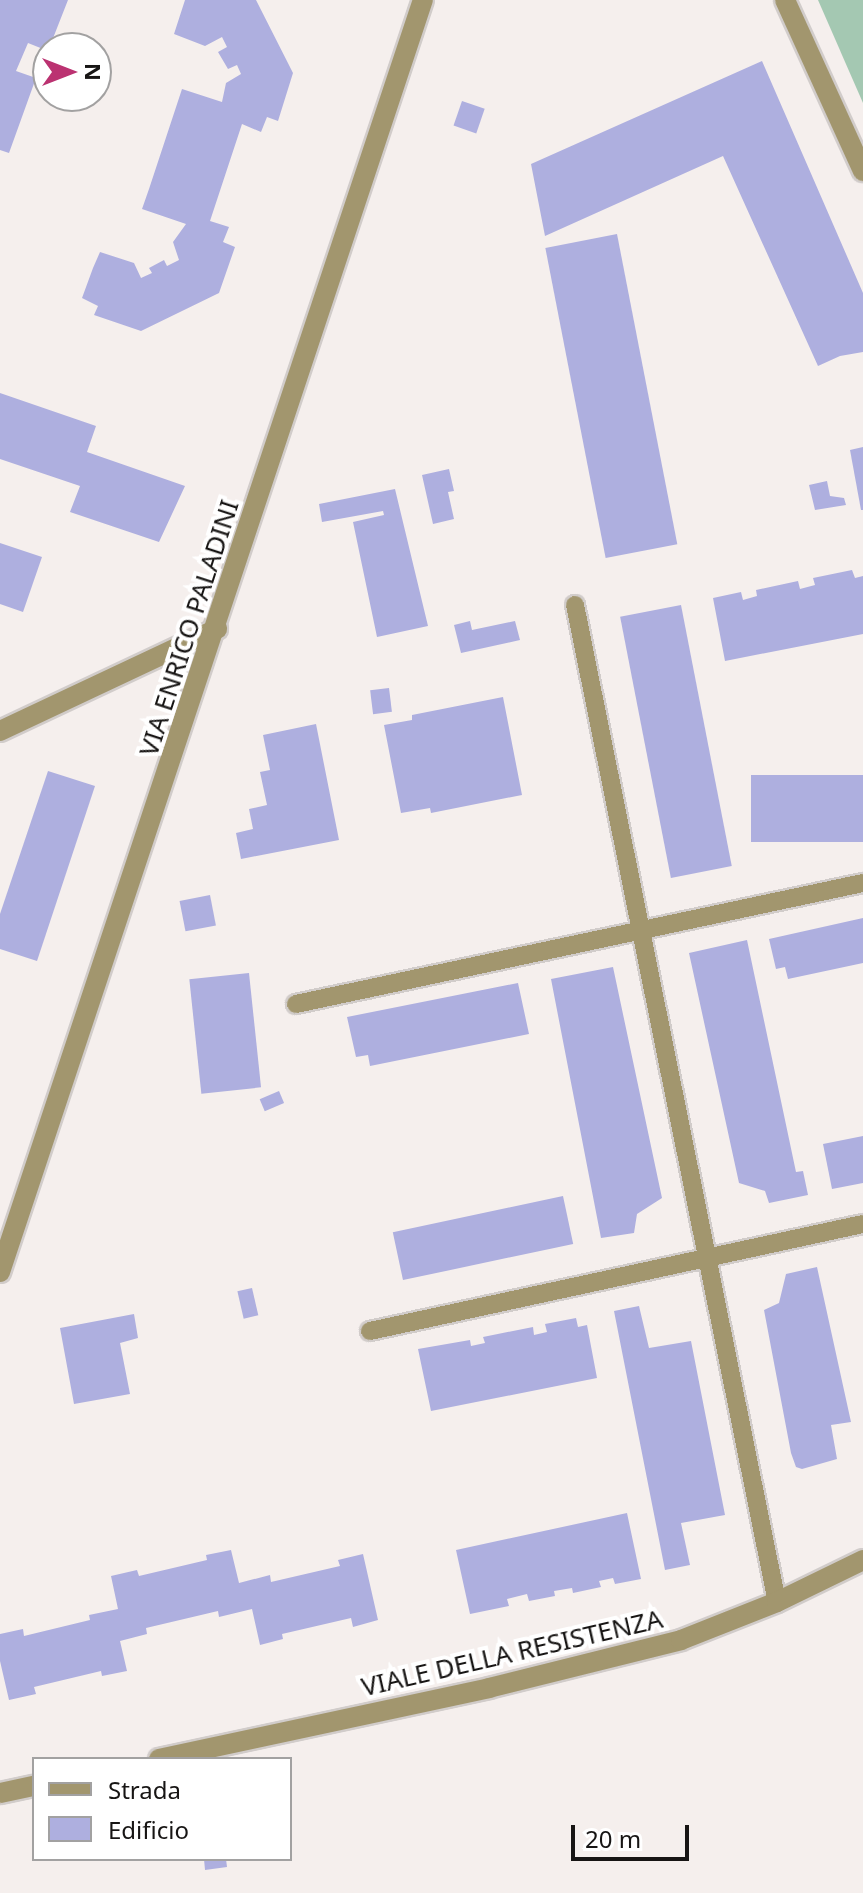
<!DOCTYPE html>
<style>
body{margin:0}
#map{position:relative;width:863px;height:1893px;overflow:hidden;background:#f5efed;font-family:"Noto Sans",sans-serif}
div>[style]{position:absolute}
.green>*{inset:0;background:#a4c8b2}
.building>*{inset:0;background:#aeafdf;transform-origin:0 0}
.roads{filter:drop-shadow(2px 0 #d1ccca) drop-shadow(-2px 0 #d1ccca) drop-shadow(0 2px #d1ccca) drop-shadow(0 -2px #d1ccca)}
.lane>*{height:18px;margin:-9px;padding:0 9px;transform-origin:9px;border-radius:9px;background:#a2966e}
.street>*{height:20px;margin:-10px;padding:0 10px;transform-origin:10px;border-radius:10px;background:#a2966e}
span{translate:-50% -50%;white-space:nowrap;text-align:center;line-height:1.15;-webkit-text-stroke:8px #fff;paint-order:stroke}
.street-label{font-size:26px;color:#171514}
.legend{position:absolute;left:32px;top:1757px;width:260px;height:104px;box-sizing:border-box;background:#fff;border:2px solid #a2a1a1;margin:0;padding:10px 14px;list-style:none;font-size:24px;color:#171514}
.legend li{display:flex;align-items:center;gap:16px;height:40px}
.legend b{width:40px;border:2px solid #a2a1a1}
.north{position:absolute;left:32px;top:32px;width:80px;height:80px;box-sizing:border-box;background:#fff;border:2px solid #a2a1a1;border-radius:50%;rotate:90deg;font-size:22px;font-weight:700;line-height:32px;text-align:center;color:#171514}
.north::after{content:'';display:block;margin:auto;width:28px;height:36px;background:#bb3271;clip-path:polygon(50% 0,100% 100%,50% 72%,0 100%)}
.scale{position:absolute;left:571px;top:1825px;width:118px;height:36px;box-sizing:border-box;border:4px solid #171514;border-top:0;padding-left:10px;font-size:24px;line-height:28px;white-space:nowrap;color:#171514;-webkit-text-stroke:6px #fff;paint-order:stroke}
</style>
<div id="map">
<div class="green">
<i style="clip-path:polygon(818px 0,863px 0,863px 103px)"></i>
</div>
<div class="building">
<i style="clip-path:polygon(0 0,68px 0,48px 51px,28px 43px,16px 71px,36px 78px,9px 153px,0 150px)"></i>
<i style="clip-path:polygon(185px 0,256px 0,293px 73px,278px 121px,267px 117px,261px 132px,242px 124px,210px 221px,229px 227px,223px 242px,235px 247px,219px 293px,141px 331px,94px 315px,98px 306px,82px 298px,93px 268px,100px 252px,134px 263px,141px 278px,152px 273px,149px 268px,164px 260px,167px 266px,179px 260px,173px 242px,186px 224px,142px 209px,149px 189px,182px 89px,222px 102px,226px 83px,241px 74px,237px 65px,228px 69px,218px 52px,227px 47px,222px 37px,205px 46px,174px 34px)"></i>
<i style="clip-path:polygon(762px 61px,863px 293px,863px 352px,840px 356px,818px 366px,723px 156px,545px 236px,531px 164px)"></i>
<i style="left:462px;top:101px;width:24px;height:26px;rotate:19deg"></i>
<i style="left:617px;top:234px;width:316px;height:73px;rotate:79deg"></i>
<i style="clip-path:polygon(0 393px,96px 426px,87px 452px,185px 486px,159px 542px,70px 512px,80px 486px,0 459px)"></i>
<i style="clip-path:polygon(863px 447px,863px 510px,861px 510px,850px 450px)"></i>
<i style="clip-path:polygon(449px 469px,454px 491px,448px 492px,454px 519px,433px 524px,422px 475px)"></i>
<i style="clip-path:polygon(827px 481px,830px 496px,844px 498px,846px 505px,815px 510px,809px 485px)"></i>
<i style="clip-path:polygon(395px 489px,428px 626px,377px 637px,353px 522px,384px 515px,383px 511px,322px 522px,319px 504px)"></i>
<i style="clip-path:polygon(0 543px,42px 557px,23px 612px,0 604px)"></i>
<i style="clip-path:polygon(852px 570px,855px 578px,863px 576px,863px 634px,725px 661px,713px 598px,741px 592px,743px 600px,757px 596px,756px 590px,798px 581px,800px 589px,815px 585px,813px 578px)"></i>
<i style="left:681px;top:605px;width:266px;height:62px;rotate:79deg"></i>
<i style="clip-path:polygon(470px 621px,472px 630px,515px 621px,520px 640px,461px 653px,454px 625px)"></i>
<i style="left:389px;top:688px;width:24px;height:19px;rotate:83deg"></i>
<i style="clip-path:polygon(503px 697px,522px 795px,431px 813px,430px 808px,401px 813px,384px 725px,412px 720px,412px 715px)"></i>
<i style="clip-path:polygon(316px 724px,339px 840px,241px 859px,236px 833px,253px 829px,249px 809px,267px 805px,260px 772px,270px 770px,263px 735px)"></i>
<i style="clip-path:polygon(48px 771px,95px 786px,37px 961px,0 949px,0 914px)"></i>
<i style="left:863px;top:775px;width:67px;height:112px;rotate:90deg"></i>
<i style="left:210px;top:895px;width:31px;height:31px;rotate:79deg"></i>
<i style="clip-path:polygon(863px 918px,863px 963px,788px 979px,785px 967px,776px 969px,769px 939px)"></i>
<i style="clip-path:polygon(747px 940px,796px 1172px,803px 1171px,808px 1195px,769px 1203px,765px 1191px,739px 1183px,689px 953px)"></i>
<i style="clip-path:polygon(613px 967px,662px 1198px,637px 1214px,634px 1233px,601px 1238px,551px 979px)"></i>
<i style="left:249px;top:973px;width:115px;height:60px;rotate:84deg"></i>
<i style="clip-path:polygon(518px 983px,529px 1034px,370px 1066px,368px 1055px,356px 1057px,347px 1017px)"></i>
<i style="left:279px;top:1091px;width:13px;height:21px;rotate:67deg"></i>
<i style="clip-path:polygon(863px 1136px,863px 1183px,832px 1189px,823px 1144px)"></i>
<i style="left:563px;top:1196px;width:49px;height:174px;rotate:78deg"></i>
<i style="clip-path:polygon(817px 1267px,851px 1422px,831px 1425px,837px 1459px,802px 1469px,796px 1467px,791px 1453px,764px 1310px,779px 1303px,786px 1274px)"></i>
<i style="left:252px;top:1288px;width:28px;height:15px;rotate:77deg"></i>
<i style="clip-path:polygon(639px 1306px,649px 1348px,691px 1341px,725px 1515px,681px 1523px,690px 1565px,665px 1570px,614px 1311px)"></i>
<i style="clip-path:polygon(134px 1314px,138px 1338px,120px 1343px,130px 1394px,74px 1404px,60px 1328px)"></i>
<i style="clip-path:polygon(576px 1318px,578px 1327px,587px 1325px,597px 1378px,431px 1411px,418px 1349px,470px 1340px,471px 1346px,485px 1343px,483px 1337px,533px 1327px,534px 1335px,547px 1332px,545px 1324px)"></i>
<i style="clip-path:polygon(627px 1513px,641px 1579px,615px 1584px,613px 1578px,599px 1581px,601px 1587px,573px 1593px,572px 1588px,554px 1591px,555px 1596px,529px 1601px,527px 1594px,507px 1599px,509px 1606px,470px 1614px,456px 1550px)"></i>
<i style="clip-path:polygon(231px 1550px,239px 1583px,270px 1575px,271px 1582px,340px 1566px,338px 1560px,363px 1554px,378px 1620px,353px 1627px,351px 1618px,282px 1634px,283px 1639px,260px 1645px,252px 1609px,219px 1617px,218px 1611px,146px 1628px,147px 1634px,120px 1641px,127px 1671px,102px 1676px,101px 1671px,34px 1687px,36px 1694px,9px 1700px,0 1661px,0 1634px,23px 1629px,24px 1636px,90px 1620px,89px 1615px,118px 1609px,111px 1576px,137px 1570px,139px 1576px,207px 1560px,206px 1555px)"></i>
<i style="clip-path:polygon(204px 1859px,226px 1859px,227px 1867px,205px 1870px)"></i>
</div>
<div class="roads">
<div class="lane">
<i style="left:575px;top:605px;width:1017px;rotate:78.55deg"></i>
<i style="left:296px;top:1004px;width:580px;rotate:-12.05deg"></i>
<i style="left:370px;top:1331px;width:504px;rotate:-12.25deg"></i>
</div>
<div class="street">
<i style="left:785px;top:0;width:188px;rotate:65.5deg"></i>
<i style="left:0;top:731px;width:240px;rotate:-25.2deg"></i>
<i style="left:0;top:1272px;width:1340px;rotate:-71.61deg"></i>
<i style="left:159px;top:1759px;width:338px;rotate:-12.1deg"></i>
<i style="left:489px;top:1688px;width:198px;rotate:-14deg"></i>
<i style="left:681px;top:1640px;width:103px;rotate:-21.6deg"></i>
<i style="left:777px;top:1602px;width:96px;rotate:-26deg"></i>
<i style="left:0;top:1793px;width:35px;rotate:-12deg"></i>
</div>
</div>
<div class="street-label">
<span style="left:189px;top:628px;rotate:-72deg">VIA ENRICO PALADINI</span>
<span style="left:512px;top:1653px;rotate:-13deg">VIALE DELLA RESISTENZA</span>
</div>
<ul class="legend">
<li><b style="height:10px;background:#a2966e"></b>Strada</li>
<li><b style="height:22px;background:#aeafdf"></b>Edificio</li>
</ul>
<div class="north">N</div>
<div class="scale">20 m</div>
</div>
